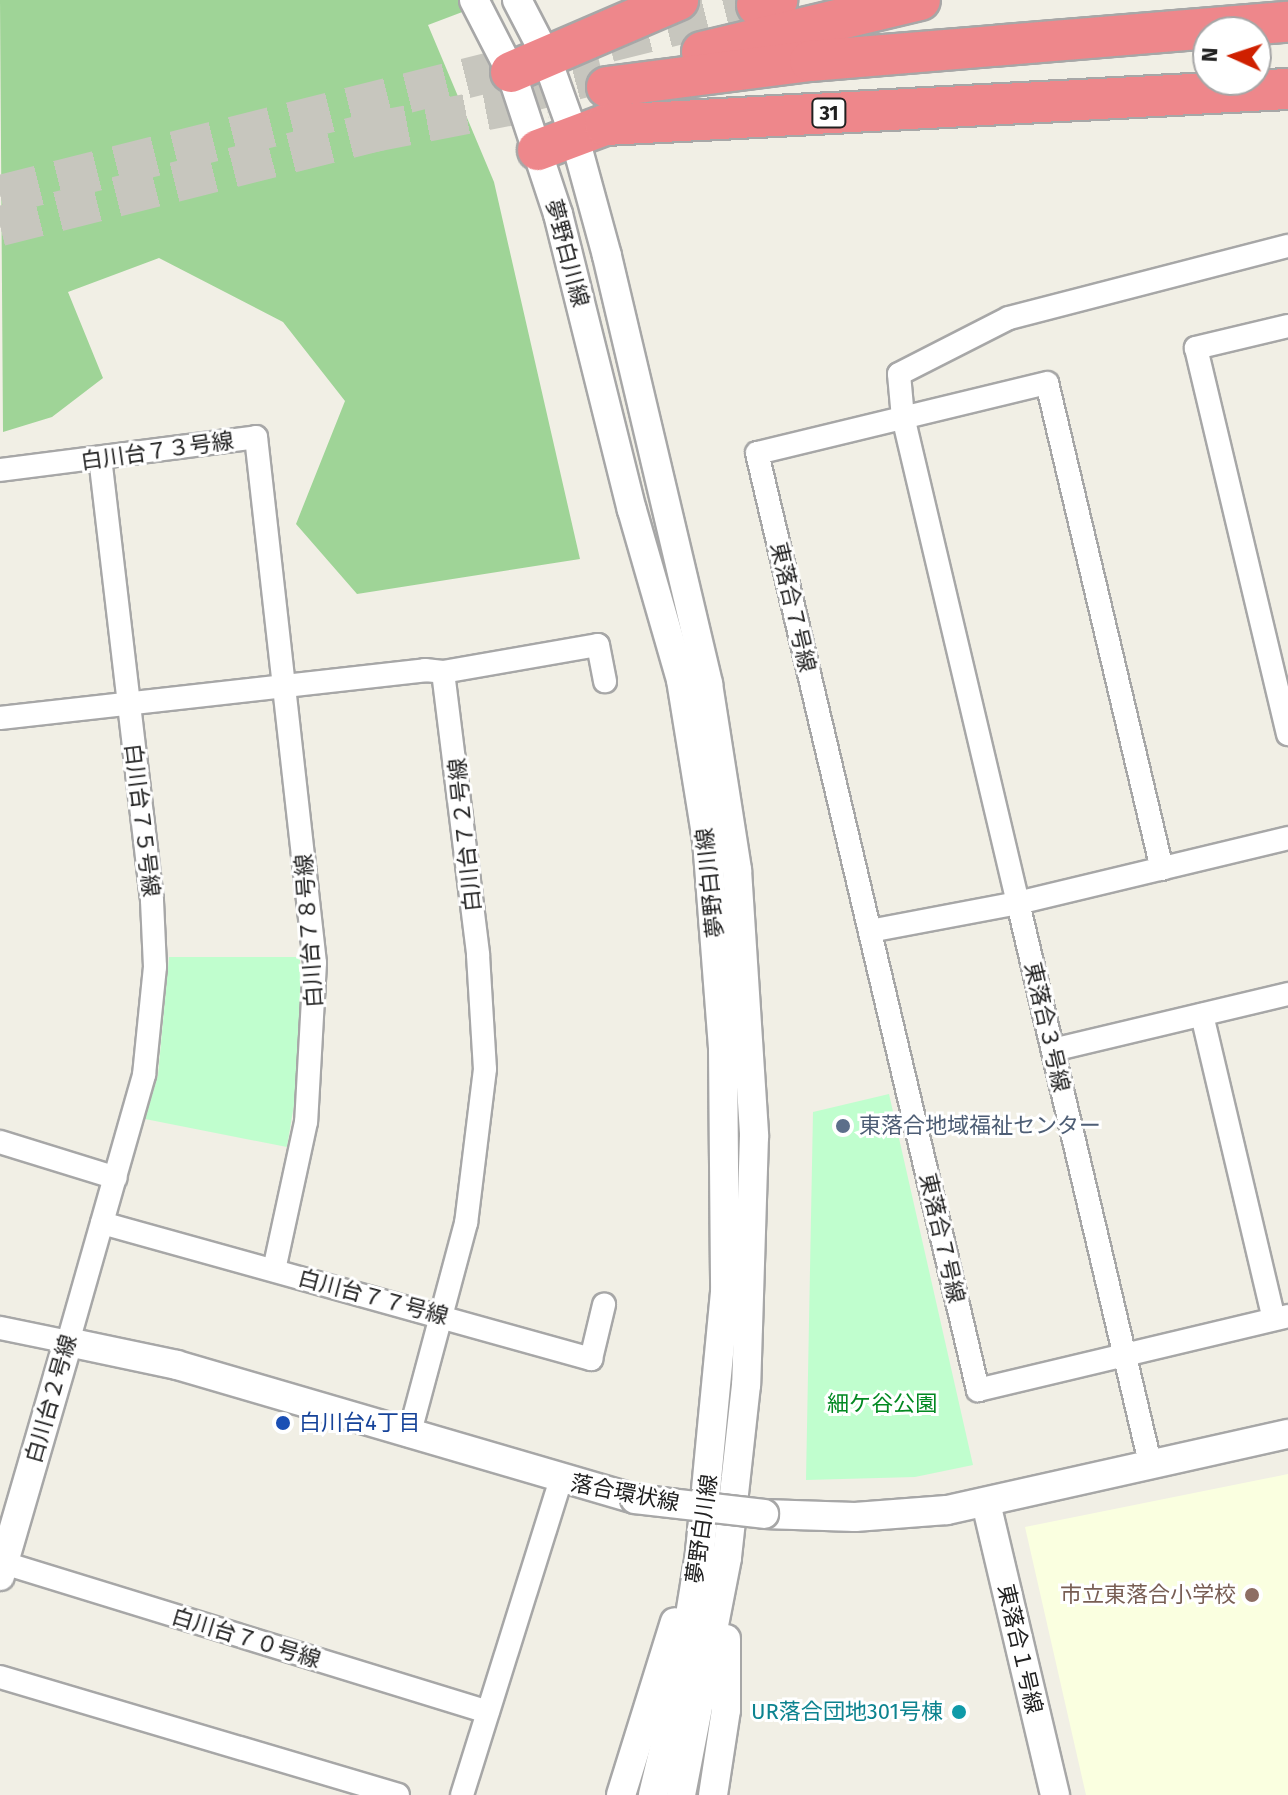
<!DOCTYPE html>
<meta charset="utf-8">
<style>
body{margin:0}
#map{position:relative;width:1288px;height:1795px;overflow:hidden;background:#f1efe5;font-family:"Fira Sans","Noto Sans JP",sans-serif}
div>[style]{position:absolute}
.education>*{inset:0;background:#faffe0}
.forest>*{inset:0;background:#9fd497}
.park>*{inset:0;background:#c0fece}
.motorway-tunnel>*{height:40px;margin-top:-20px;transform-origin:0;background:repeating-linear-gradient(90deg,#c7c6be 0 40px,transparent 0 60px)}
.roads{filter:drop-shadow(2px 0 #a7a7a7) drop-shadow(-2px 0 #a7a7a7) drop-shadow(0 2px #a7a7a7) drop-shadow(0 -2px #a7a7a7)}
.minor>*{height:22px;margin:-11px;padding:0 11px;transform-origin:11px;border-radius:11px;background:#fff}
.tertiary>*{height:28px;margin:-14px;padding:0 14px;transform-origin:14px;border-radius:14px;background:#fff}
.motorway>*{height:40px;margin:-20px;padding:0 20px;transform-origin:20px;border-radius:20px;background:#ee878b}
.bridges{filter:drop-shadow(2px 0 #a7a7a7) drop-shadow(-2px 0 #a7a7a7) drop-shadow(0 2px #a7a7a7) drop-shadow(0 -2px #a7a7a7)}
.tertiary-bridge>*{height:28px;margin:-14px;padding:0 14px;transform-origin:14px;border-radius:14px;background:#fff}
.dots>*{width:22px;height:22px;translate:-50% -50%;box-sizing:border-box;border:4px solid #fff;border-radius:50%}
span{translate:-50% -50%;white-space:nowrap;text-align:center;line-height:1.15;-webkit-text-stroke:6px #fff;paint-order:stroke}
.shield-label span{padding:2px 6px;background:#fff;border:2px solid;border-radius:6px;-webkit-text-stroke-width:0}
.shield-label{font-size:20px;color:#202020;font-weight:700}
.street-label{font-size:22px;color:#202020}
.service-label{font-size:22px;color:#4e5e75}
.left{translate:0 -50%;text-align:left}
.park-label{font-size:22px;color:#038922}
.transit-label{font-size:22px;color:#164399}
.education-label{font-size:22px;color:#785e54}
.right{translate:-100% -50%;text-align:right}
.culture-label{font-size:22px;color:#0d838f}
.north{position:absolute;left:1192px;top:16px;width:80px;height:80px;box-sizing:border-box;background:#fff;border:2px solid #a6a6a6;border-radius:50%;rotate:273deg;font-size:22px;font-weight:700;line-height:32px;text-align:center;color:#202020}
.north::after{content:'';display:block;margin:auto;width:28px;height:36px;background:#cf2000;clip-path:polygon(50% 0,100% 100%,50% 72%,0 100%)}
</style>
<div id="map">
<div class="education">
<i style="clip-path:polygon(1288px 1474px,1288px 1795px,1086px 1795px,1025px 1527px)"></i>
</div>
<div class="forest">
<i style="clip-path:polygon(0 0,494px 0,428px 25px,494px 182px,580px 559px,357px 594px,296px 524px,345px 401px,283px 322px,159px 258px,68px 292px,103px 378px,52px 417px,3px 432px)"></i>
</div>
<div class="park">
<i style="clip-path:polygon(169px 957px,300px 957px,303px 1050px,287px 1147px,145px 1119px,158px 1075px)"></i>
<i style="clip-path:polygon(889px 1094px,973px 1465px,915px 1477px,806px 1480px,813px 1112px)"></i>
</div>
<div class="motorway-tunnel">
<i style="left:609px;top:42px;width:153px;rotate:-14deg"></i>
<i style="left:517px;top:95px;width:88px;rotate:-14.5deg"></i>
<i style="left:368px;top:133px;width:180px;rotate:-10.9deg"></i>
<i style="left:0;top:195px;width:560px;rotate:-14.06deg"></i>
<i style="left:0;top:226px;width:393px;rotate:-14.1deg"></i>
</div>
<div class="roads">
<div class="minor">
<i style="left:1288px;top:326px;width:95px;rotate:166.6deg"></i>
<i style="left:1196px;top:348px;width:397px;rotate:76.6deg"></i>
<i style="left:0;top:470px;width:258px;rotate:-7.3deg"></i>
<i style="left:256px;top:437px;width:529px;rotate:83.6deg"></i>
<i style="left:315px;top:963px;width:159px;rotate:93.2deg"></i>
<i style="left:306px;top:1122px;width:151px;rotate:102.2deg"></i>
<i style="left:443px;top:672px;width:157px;rotate:-9.9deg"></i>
<i style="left:598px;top:645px;width:37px;rotate:79deg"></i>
<i style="left:0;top:718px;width:428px;rotate:-6.4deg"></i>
<i style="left:425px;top:670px;width:18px;rotate:6deg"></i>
<i style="left:443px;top:672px;width:285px;rotate:82.9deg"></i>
<i style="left:478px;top:955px;width:114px;rotate:86.5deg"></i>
<i style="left:485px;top:1069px;width:155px;rotate:97deg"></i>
<i style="left:466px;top:1223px;width:220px;rotate:105deg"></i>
<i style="left:1162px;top:869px;width:499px;rotate:-103.3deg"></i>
<i style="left:1047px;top:383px;width:298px;rotate:166.4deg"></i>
<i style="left:757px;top:453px;width:963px;rotate:76.73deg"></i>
<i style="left:978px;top:1390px;width:319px;rotate:-13.4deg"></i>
<i style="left:870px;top:931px;width:151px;rotate:-10.7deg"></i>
<i style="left:1018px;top:903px;width:498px;rotate:-103.3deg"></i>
<i style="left:903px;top:418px;width:44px;rotate:-95.2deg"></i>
<i style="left:899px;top:374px;width:123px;rotate:-27deg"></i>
<i style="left:1009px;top:318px;width:288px;rotate:-14.5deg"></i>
<i style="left:1202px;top:1015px;width:312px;rotate:76.7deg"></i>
<i style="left:1053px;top:1050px;width:242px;rotate:-13.4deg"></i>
<i style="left:0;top:1142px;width:121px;rotate:17.2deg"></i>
<i style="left:102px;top:1223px;width:508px;rotate:15.54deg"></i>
<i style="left:591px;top:1359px;width:56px;rotate:-76.5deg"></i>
<i style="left:0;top:1328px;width:69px;rotate:11.6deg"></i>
<i style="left:68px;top:1342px;width:278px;rotate:-74.1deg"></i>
<i style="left:144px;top:1075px;width:109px;rotate:-84.2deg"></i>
<i style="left:155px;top:967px;width:67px;rotate:-92.6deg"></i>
<i style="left:152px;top:900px;width:444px;rotate:-96.7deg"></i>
<i style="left:1151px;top:1467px;width:579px;rotate:-103.27deg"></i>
<i style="left:1018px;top:903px;width:278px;rotate:-13.5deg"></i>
<i style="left:4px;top:1563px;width:506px;rotate:17.11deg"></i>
<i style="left:0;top:1677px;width:415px;rotate:16.5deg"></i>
<i style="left:462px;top:1795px;width:330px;rotate:-72.6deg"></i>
</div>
<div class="tertiary">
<i style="left:474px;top:0;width:81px;rotate:62.8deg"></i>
<i style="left:511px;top:72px;width:150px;rotate:71.7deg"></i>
<i style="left:558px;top:214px;width:305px;rotate:76deg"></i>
<i style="left:632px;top:510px;width:177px;rotate:73.9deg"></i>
<i style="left:681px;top:680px;width:162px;rotate:80.8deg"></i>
<i style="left:707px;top:840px;width:211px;rotate:85.6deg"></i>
<i style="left:723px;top:1050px;width:242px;rotate:89.5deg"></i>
<i style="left:725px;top:1292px;width:263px;rotate:95.5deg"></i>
<i style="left:700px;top:1554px;width:142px;rotate:99.3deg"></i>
<i style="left:677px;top:1694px;width:104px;rotate:103.4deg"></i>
<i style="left:517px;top:0;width:61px;rotate:62.6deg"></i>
<i style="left:545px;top:54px;width:86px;rotate:70.3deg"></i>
<i style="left:574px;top:135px;width:125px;rotate:74.7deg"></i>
<i style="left:607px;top:256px;width:440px;rotate:76.7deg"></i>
<i style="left:708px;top:684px;width:188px;rotate:81.1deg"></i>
<i style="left:737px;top:870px;width:267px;rotate:86.3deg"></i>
<i style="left:754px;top:1136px;width:249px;rotate:91.8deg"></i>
<i style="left:746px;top:1385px;width:174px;rotate:96.3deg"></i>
<i style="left:727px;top:1558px;width:241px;rotate:101deg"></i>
<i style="left:986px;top:1503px;width:300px;rotate:76.7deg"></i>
<i style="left:764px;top:1514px;width:91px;rotate:1.9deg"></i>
<i style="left:855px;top:1517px;width:92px;rotate:-4.4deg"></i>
<i style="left:947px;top:1510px;width:349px;rotate:-12.6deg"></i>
<i style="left:0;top:1576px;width:244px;rotate:-73.8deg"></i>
<i style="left:68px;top:1342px;width:111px;rotate:11.9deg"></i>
<i style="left:177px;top:1365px;width:477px;rotate:16.3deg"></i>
<i style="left:621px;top:1795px;width:181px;rotate:-72.7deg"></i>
<i style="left:713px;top:1795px;width:86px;rotate:-81.3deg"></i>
<i style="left:726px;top:1710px;width:71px;rotate:-90deg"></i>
</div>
<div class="motorway">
<i style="left:757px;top:5px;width:21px;rotate:-14deg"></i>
<i style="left:702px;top:52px;width:224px;rotate:-13.4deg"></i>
<i style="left:511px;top:72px;width:182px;rotate:-23.3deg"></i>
<i style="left:607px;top:87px;width:205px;rotate:-7.3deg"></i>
<i style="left:810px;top:61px;width:480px;rotate:-4.7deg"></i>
<i style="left:538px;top:150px;width:72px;rotate:-20.5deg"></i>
<i style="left:605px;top:125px;width:684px;rotate:-3.02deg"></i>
</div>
</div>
<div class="bridges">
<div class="tertiary-bridge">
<i style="left:635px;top:1499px;width:130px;rotate:6.6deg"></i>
</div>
</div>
<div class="dots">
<i style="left:843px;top:1126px;background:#5c6f8a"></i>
<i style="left:283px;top:1423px;background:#1a4fb4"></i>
<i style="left:1252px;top:1595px;background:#8d6e63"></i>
<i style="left:959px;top:1712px;background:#0f9aa8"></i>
</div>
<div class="shield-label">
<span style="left:829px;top:113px">31</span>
</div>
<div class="street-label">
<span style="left:567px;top:253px;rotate:75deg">夢野白川線</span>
<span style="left:157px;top:451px;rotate:-8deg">白川台７３号線</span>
<span style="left:793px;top:607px;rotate:77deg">東落合７号線</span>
<span style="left:142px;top:820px;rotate:83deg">白川台７５号線</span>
<span style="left:465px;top:835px;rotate:-96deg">白川台７２号線</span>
<span style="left:710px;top:883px;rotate:-96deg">夢野白川線</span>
<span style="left:309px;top:931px;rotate:-94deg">白川台７８号線</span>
<span style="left:1047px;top:1027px;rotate:77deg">東落合３号線</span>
<span style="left:942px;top:1238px;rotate:77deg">東落合７号線</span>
<span style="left:373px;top:1297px;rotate:15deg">白川台７７号線</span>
<span style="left:51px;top:1399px;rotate:-74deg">白川台２号線</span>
<span style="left:625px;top:1493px;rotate:11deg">落合環状線</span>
<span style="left:702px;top:1529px;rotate:-82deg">夢野白川線</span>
<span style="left:246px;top:1638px;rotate:17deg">白川台７０号線</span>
<span style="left:1020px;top:1649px;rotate:77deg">東落合１号線</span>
</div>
<div class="service-label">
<span class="left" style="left:859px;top:1126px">東落合地域福祉センター</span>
</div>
<div class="park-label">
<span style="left:882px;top:1404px">細ケ谷公園</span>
</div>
<div class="transit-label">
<span class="left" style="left:299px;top:1423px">白川台4丁目</span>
</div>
<div class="education-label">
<span class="right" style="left:1236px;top:1595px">市立東落合小学校</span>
</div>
<div class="culture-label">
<span class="right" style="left:943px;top:1712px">UR落合団地301号棟</span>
</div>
<div class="north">N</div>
</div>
